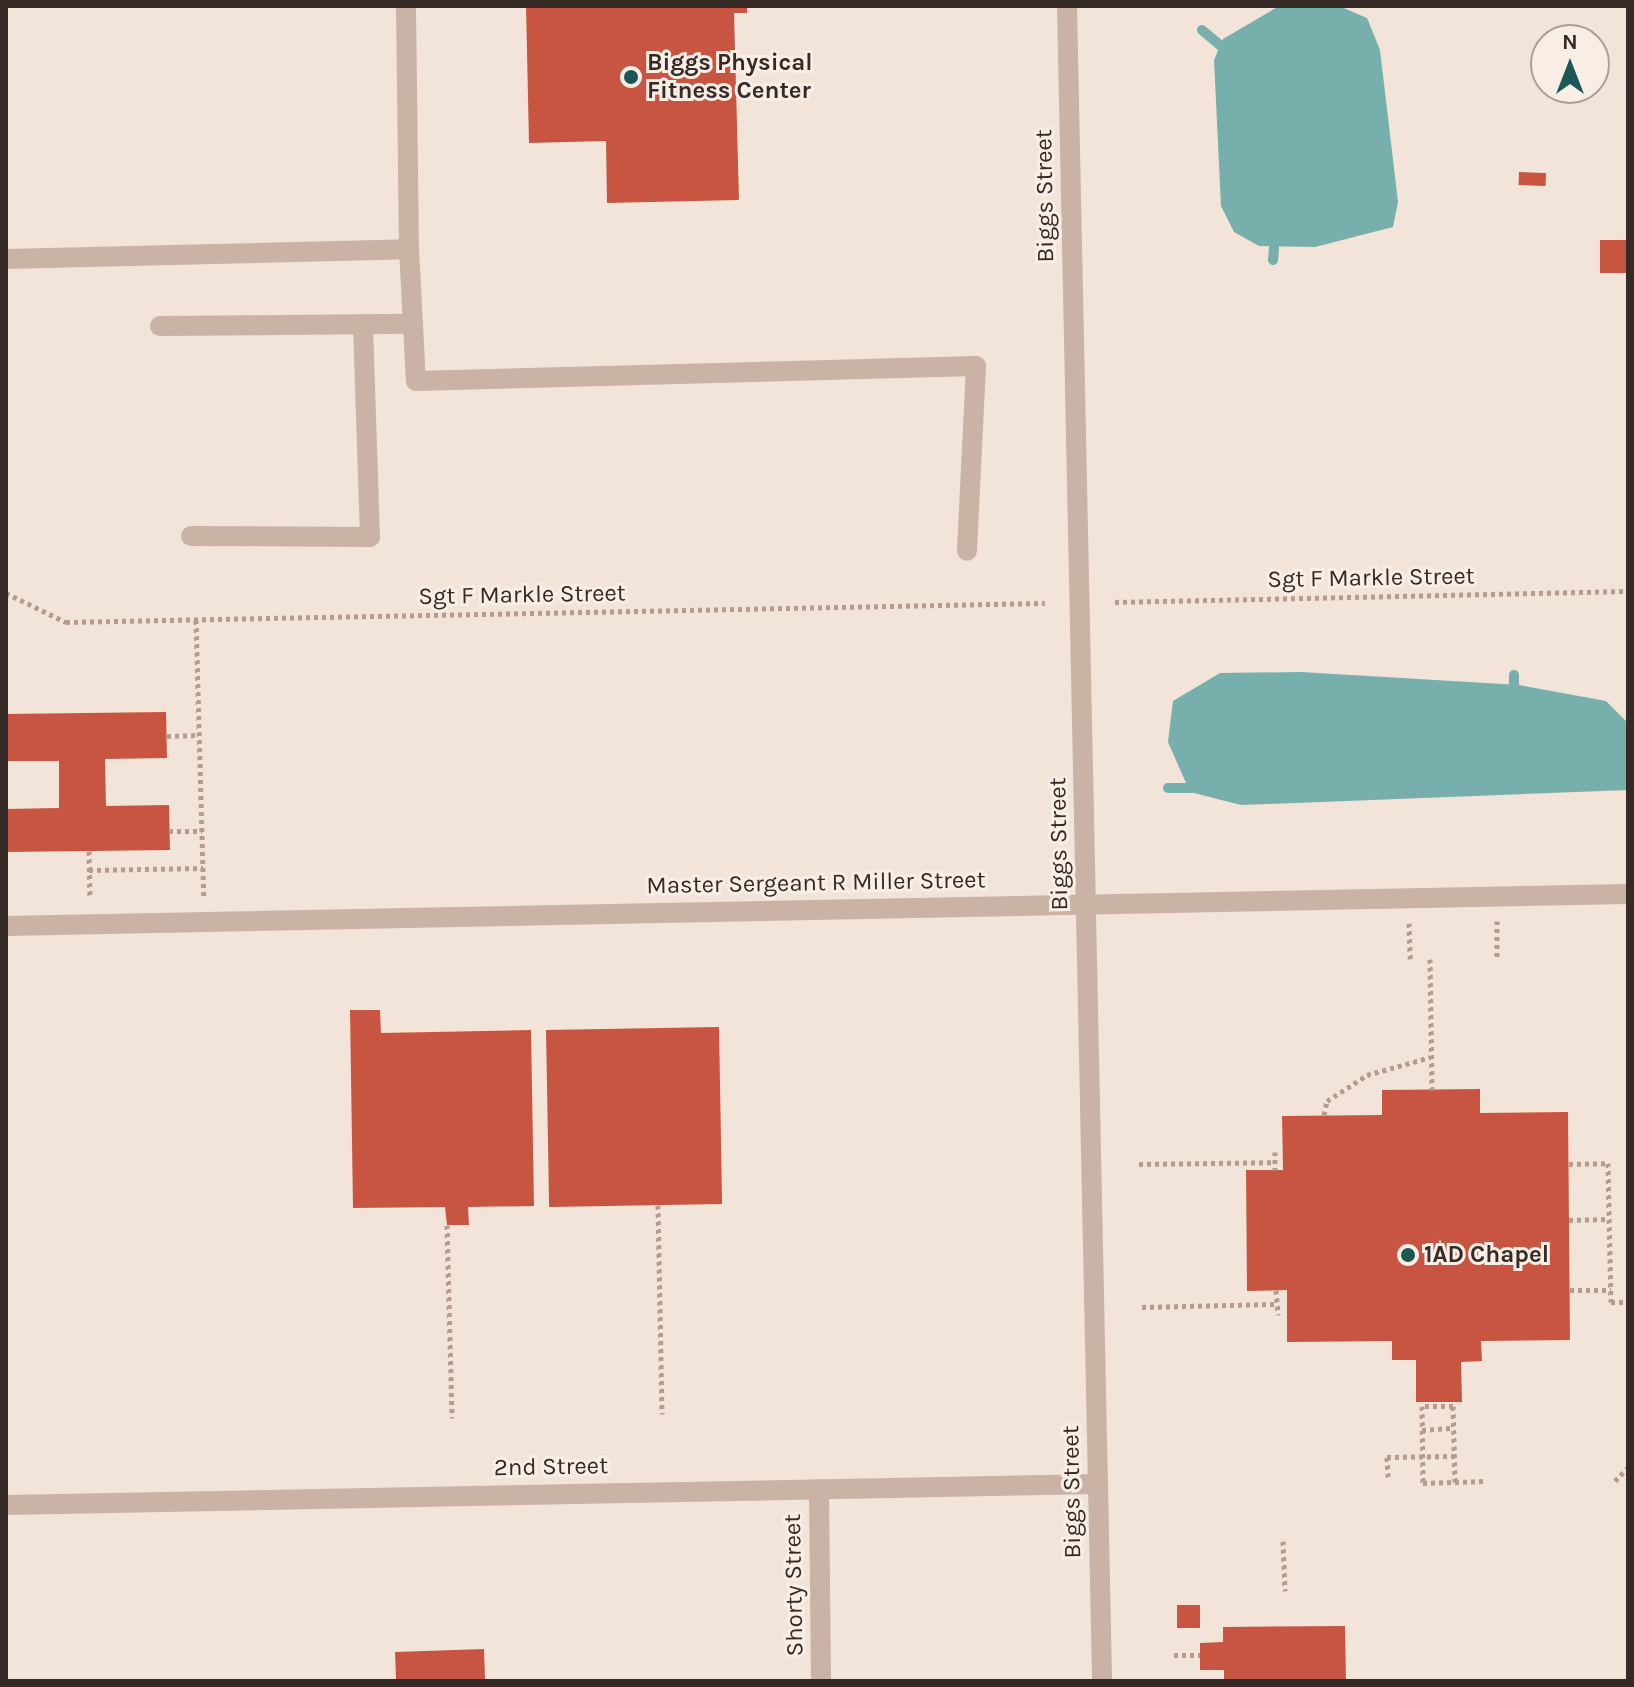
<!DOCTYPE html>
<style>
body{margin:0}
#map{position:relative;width:1634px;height:1687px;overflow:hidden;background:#f2e4d9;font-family:Karla,sans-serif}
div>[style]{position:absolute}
.water>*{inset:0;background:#77afac}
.stream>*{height:10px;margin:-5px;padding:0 5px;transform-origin:5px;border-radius:5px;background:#77afac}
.building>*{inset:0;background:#c85541;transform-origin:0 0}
.path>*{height:5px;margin-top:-2.5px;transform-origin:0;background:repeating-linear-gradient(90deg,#b69c8f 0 4px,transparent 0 8px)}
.minor>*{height:20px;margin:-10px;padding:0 10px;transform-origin:10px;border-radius:10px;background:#cab2a5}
.dots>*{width:22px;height:22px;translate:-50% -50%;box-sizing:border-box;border:4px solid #f9eee5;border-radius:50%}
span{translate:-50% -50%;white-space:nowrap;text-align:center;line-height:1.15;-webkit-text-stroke:6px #f9eee5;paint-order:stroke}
.poi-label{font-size:24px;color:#352a26;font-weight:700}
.left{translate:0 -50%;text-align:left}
.street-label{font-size:24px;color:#352a26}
.frame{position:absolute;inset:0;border:8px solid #352a26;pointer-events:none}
.north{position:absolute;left:1530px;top:24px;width:80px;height:80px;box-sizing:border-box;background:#f9eee5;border:2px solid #aba099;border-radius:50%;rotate:0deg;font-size:22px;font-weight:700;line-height:32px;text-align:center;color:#352a26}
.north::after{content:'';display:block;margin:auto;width:28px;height:36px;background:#1b5756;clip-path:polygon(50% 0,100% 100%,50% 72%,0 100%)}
</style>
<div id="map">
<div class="water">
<i style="clip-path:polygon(1279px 6px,1339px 6px,1367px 18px,1380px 50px,1398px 202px,1393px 227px,1315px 247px,1259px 246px,1234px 232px,1221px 206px,1214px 60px,1223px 39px)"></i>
<i style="clip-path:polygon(1301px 672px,1519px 685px,1606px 701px,1628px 723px,1628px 790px,1241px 805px,1190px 792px,1168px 742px,1173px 701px,1220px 673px)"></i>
</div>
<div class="stream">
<i style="left:1202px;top:30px;width:25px;rotate:40deg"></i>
<i style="left:1273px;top:260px;width:12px;rotate:-85deg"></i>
<i style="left:1514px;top:675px;width:10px;rotate:90deg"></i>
<i style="left:1168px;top:788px;width:22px"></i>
</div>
<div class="building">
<i style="clip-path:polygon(526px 6px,747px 6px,747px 13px,734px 13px,739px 200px,607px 203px,606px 141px,529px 143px)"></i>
<i style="left:1519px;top:172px;width:27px;height:13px;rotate:2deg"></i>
<i style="left:1600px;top:240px;width:27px;height:33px"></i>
<i style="clip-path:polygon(166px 712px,167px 758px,105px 759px,106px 806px,169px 805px,170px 850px,6px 852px,6px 809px,59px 808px,59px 761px,6px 761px,6px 714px)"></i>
<i style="clip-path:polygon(350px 1010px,380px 1010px,381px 1033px,531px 1030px,534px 1206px,468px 1207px,469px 1225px,447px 1225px,445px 1207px,353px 1208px)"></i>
<i style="left:719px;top:1027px;width:177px;height:173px;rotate:89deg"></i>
<i style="clip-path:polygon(1480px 1089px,1480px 1113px,1568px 1112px,1570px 1340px,1481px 1341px,1482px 1361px,1461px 1362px,1462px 1402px,1416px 1402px,1416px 1360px,1392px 1360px,1392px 1341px,1287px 1342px,1287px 1290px,1247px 1291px,1246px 1170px,1283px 1170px,1282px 1116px,1382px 1115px,1382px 1090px)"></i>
<i style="left:1177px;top:1605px;width:23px;height:23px"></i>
<i style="clip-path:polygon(1345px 1626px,1346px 1681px,1224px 1681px,1224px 1670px,1200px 1670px,1200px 1643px,1223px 1642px,1223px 1627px)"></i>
<i style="left:484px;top:1649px;width:32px;height:89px;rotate:88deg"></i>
</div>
<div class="path">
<i style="left:6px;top:593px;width:67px;rotate:25.8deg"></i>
<i style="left:66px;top:622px;width:979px;rotate:-1.11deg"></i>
<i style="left:1115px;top:602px;width:513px;rotate:-1.23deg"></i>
<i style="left:196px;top:620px;width:278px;rotate:88.4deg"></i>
<i style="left:167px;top:736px;width:32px;rotate:-2deg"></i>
<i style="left:169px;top:831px;width:33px"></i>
<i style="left:89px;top:851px;width:47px;rotate:88.8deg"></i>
<i style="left:89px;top:870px;width:114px;rotate:-1deg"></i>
<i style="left:1497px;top:921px;width:37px;rotate:90deg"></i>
<i style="left:1409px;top:923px;width:36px;rotate:88deg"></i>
<i style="left:1430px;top:959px;width:131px;rotate:89.1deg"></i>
<i style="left:1324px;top:1115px;width:14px;rotate:-78deg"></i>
<i style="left:1327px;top:1101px;width:48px;rotate:-33deg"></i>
<i style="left:1367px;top:1075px;width:66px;rotate:-15.7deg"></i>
<i style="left:1275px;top:1152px;width:18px;rotate:90deg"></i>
<i style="left:1139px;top:1164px;width:136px;rotate:-0.8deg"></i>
<i style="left:1569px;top:1164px;width:39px;rotate:-1deg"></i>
<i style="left:1608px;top:1163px;width:139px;rotate:88.8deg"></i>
<i style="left:1611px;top:1302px;width:17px"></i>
<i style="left:658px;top:1205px;width:209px;rotate:88.9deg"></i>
<i style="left:1569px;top:1220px;width:40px;rotate:-1.4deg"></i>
<i style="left:447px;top:1225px;width:193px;rotate:88.5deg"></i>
<i style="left:1276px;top:1290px;width:25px;rotate:85deg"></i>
<i style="left:1570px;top:1290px;width:41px"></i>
<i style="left:1142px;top:1307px;width:135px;rotate:-1.3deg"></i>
<i style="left:1422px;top:1430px;width:32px;rotate:-4deg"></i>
<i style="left:1388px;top:1477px;width:20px;rotate:-93deg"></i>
<i style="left:1387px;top:1457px;width:68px;rotate:-0.8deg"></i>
<i style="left:1615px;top:1481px;width:19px;rotate:-47deg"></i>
<i style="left:1455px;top:1482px;width:76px;rotate:-91.5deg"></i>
<i style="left:1453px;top:1406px;width:31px;rotate:180deg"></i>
<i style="left:1422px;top:1406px;width:77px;rotate:89.3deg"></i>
<i style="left:1423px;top:1483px;width:64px;rotate:-1.8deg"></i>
<i style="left:1283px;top:1541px;width:50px;rotate:87.7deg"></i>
<i style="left:1174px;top:1655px;width:26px"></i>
</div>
<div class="minor">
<i style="left:406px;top:6px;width:243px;rotate:89.3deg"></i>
<i style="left:1067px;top:6px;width:1675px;rotate:88.8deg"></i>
<i style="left:6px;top:259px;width:403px;rotate:-1.4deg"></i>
<i style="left:409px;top:249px;width:132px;rotate:87deg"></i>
<i style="left:416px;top:381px;width:560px;rotate:-1.53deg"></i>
<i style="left:976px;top:366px;width:185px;rotate:92.8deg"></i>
<i style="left:160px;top:326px;width:253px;rotate:-0.5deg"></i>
<i style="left:191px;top:536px;width:179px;rotate:0.3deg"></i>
<i style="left:370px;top:537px;width:213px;rotate:-91.9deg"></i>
<i style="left:6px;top:926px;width:1622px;rotate:-1.13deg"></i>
<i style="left:819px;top:1489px;width:192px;rotate:89.4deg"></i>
<i style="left:6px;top:1505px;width:1092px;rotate:-1.1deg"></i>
</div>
<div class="dots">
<i style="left:631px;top:77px;background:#1b5756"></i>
<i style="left:1408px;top:1255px;background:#1b5756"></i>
</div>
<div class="poi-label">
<span class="left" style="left:647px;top:77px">Biggs Physical<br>Fitness Center</span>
<span class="left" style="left:1424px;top:1255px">1AD Chapel</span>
</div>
<div class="street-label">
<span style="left:1045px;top:196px;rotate:-91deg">Biggs Street</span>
<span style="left:1371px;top:578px;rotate:-1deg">Sgt F Markle Street</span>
<span style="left:522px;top:595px;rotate:-1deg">Sgt F Markle Street</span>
<span style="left:1059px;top:844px;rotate:-91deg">Biggs Street</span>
<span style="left:816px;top:883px;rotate:-1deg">Master Sergeant R Miller Street</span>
<span style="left:551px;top:1467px;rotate:-1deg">2nd Street</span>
<span style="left:1072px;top:1492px;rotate:-91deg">Biggs Street</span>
<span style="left:794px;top:1585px;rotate:-91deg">Shorty Street</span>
</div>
<div class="frame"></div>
<div class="north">N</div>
</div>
